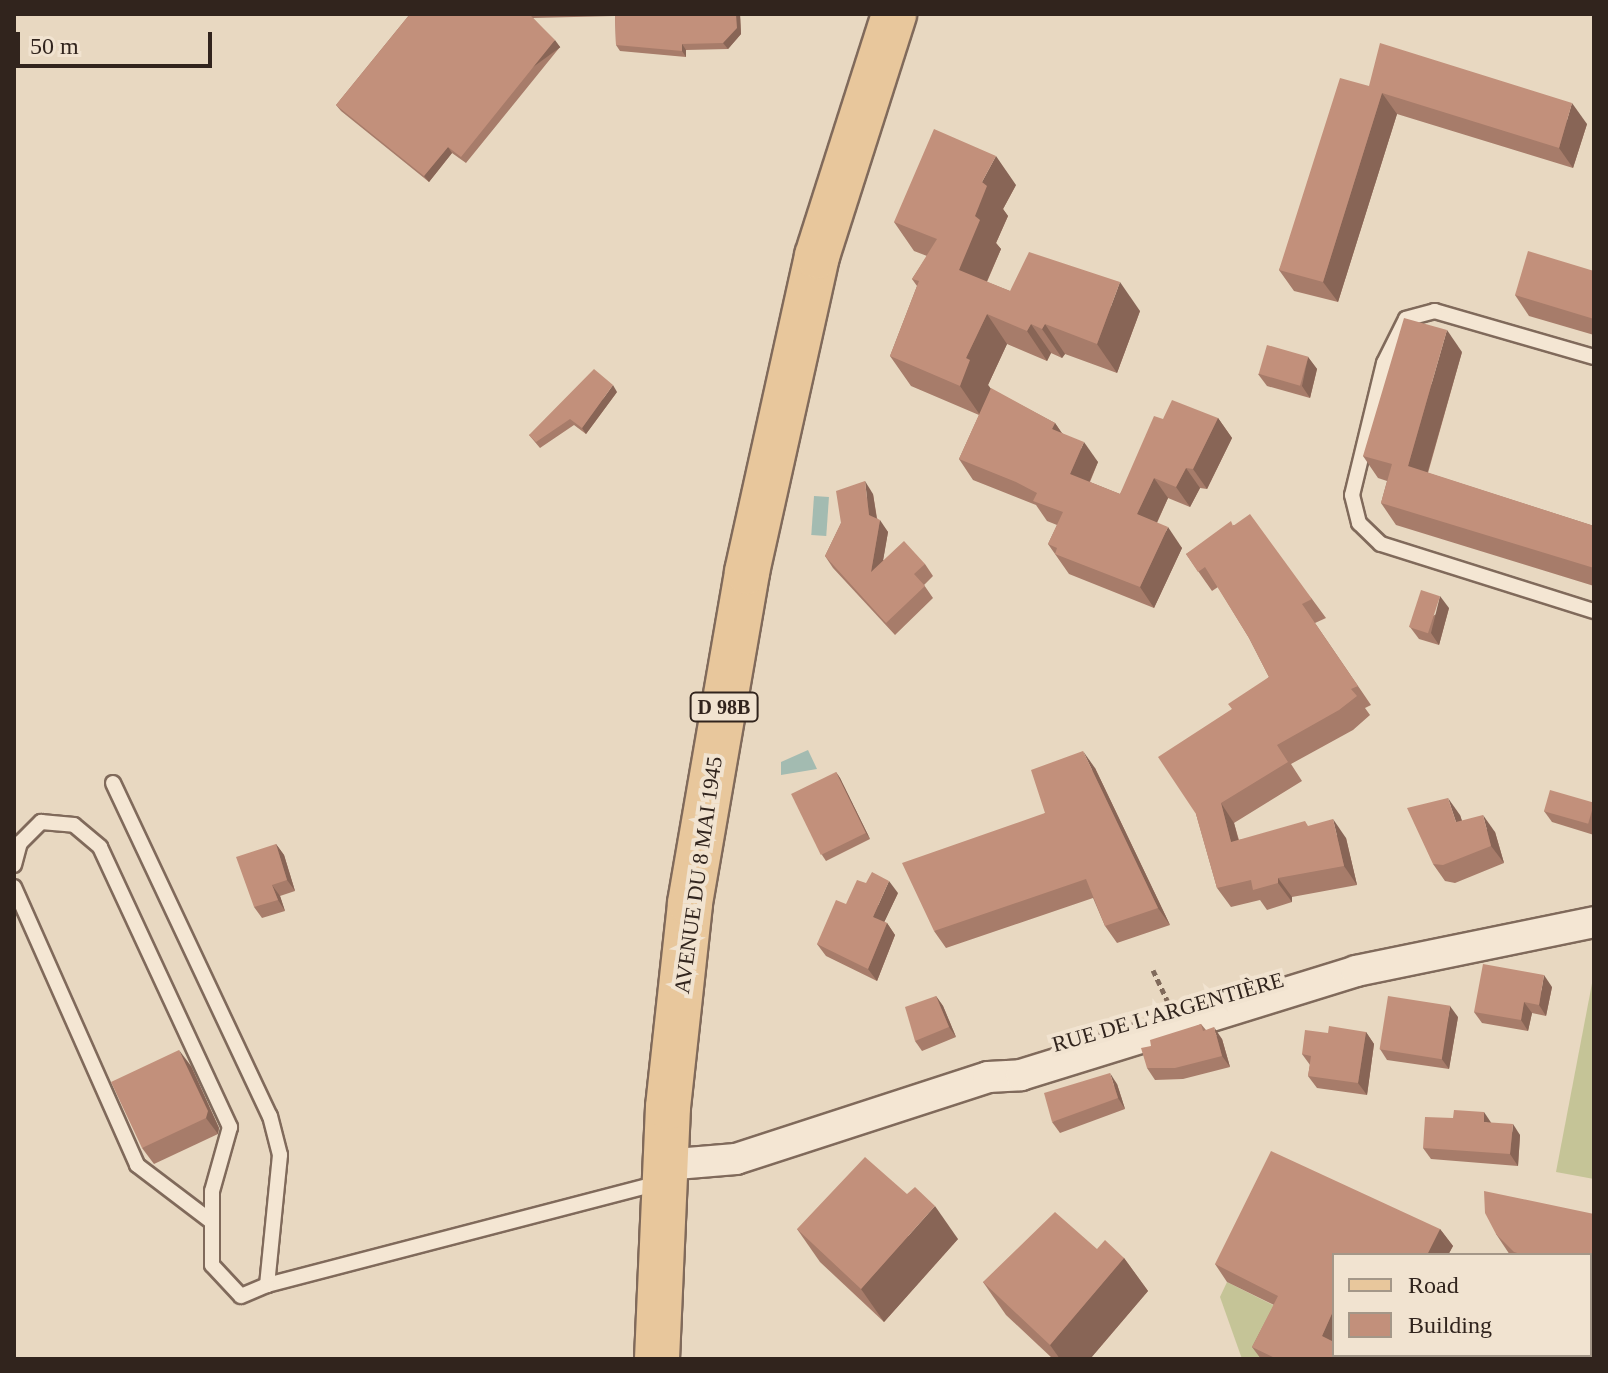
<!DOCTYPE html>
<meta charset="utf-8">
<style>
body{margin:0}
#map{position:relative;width:1608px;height:1373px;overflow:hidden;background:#e8d8c1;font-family:Georgia,serif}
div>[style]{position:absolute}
.green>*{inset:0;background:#c5c497}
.water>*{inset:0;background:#a3bbb1;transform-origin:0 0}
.path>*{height:5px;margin-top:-2.5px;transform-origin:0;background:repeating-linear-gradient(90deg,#806a5b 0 6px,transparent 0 10px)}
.roads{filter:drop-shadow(2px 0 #806a5b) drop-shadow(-2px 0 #806a5b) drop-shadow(0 2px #806a5b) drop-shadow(0 -2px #806a5b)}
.service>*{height:14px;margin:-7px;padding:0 7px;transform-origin:7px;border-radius:7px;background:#f4e6d3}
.minor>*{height:30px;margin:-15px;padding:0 15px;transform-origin:15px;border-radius:15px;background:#f4e6d3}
.primary>*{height:44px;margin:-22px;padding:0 22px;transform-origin:22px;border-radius:22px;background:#e8c79c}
.wall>*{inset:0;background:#a77c6a}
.shaded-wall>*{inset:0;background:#886556;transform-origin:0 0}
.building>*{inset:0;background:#c2907b;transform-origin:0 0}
span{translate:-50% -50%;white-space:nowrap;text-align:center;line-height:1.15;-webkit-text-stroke:8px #f1e3d0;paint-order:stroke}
.shield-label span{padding:2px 6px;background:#f1e3d0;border:2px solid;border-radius:6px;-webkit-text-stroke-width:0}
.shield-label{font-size:20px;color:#31241d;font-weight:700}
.street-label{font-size:22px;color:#31241d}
.frame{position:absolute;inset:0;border:16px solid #31241d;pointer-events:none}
.legend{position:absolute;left:1332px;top:1253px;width:260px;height:104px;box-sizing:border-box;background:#f1e3d0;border:2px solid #a49788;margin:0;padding:10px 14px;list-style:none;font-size:24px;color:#31241d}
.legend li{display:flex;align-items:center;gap:16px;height:40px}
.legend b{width:40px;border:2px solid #a49788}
.scale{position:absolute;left:16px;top:32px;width:196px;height:36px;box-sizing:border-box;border:4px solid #31241d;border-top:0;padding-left:10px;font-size:24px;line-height:28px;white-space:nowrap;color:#31241d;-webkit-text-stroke:6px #f1e3d0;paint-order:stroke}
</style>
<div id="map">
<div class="green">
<i style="clip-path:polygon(1594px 973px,1594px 1179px,1556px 1172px)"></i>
<i style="clip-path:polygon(1227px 1282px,1291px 1314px,1268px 1359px,1242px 1359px,1220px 1297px)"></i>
</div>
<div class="water">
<i style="left:814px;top:496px;width:15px;height:39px;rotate:4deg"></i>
<i style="clip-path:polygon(808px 750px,817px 769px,781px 775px,781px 762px)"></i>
</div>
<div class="path">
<i style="left:1153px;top:970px;width:35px;rotate:65deg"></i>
</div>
<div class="roads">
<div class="service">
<i style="left:1594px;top:357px;width:166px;rotate:-163.9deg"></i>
<i style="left:1435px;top:311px;width:30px;rotate:165deg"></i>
<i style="left:1406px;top:319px;width:49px;rotate:116.6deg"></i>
<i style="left:1384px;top:363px;width:136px;rotate:103.6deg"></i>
<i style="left:1352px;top:495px;width:29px;rotate:76deg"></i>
<i style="left:1359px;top:523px;width:30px;rotate:44deg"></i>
<i style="left:1381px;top:544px;width:223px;rotate:17.5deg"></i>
<i style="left:113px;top:783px;width:368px;rotate:64.8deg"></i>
<i style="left:270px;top:1116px;width:40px;rotate:75.6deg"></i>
<i style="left:280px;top:1155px;width:131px;rotate:95.7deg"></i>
<i style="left:267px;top:1285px;width:404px;rotate:-14.6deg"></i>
<i style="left:14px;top:865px;width:23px;rotate:-75deg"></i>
<i style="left:20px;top:843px;width:30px;rotate:-45deg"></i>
<i style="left:41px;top:822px;width:33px;rotate:5deg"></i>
<i style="left:74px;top:825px;width:34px;rotate:40deg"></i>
<i style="left:100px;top:847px;width:309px;rotate:65.1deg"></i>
<i style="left:230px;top:1127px;width:66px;rotate:105.7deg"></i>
<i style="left:212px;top:1191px;width:74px;rotate:90deg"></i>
<i style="left:212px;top:1265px;width:42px;rotate:46.9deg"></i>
<i style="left:241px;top:1296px;width:28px;rotate:-23deg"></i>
<i style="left:14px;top:887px;width:304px;rotate:66.1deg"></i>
<i style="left:137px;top:1165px;width:94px;rotate:37.2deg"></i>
</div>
<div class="minor">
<i style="left:664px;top:1165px;width:72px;rotate:-4.8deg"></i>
<i style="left:736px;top:1159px;width:265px;rotate:-18deg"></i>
<i style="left:988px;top:1077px;width:33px;rotate:-3deg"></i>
<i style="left:1021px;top:1075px;width:351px;rotate:-17.2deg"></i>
<i style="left:1356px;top:971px;width:243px;rotate:-11.6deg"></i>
</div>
<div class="primary">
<i style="left:657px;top:1359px;width:252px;rotate:-87.5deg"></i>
<i style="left:668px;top:1107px;width:205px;rotate:-83.8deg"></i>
<i style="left:690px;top:903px;width:336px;rotate:-80.2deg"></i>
<i style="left:747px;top:572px;width:324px;rotate:-77.5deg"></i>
<i style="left:817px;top:256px;width:254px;rotate:-72.3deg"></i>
</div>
</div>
<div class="wall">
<i style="clip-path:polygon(410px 14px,740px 14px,741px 34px,728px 49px,686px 50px,686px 57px,620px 51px,616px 45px,615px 16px,533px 18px,560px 47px,466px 163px,452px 153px,429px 182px,341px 111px,336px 105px)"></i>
<i style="clip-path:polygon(1369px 86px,1587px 124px,1573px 168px,1397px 114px,1338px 302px,1294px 291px,1279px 270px)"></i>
<i style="clip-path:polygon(1016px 185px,1003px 209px,1008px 216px,996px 243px,1001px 249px,987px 282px,1010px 291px,1140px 311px,1117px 373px,1065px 354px,1062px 358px,1051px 353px,1047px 361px,1007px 344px,988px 385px,991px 389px,1055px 423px,1062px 433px,1098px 462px,1090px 482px,1120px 494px,1163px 419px,1218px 418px,1232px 438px,1207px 489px,1200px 488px,1190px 507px,1168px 498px,1157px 523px,1182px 548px,1154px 608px,1069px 574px,1048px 544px,1057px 525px,1047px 521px,1036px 505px,973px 480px,959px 459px,979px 415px,911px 386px,890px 356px,917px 286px,912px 279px,927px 256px,914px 251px,894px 222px)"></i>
<i style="clip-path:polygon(1594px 271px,1594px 335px,1529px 316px,1515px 295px)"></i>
<i style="clip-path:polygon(1462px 352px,1428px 473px,1594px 526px,1594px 586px,1396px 525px,1381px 503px,1387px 481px,1378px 478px,1363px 456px)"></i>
<i style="clip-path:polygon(1308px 357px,1317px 369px,1310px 398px,1267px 386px,1258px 374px)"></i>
<i style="clip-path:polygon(617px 392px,586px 434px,574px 425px,540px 448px,529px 435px)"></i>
<i style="clip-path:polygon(873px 494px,877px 518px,888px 532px,883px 560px,925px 564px,933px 576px,924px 585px,933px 598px,895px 635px,833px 568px,825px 556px,841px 523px)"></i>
<i style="clip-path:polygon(1234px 525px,1312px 599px,1326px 618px,1315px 623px,1371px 705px,1365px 708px,1370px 715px,1353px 730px,1291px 764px,1302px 781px,1234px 823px,1239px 840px,1308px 826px,1346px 838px,1357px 885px,1292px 897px,1292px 902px,1267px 910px,1260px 900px,1231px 907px,1217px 888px,1196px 814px,1232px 709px,1269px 677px,1249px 638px,1218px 587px,1212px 591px,1186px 554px)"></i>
<i style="clip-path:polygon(1449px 608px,1439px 645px,1419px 639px,1410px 627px)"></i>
<i style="clip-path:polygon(1095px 768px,1170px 925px,1117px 943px,1105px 926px,1093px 898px,946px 948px,934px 931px,1045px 813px)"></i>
<i style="clip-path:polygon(836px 772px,840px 778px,870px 839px,826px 861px,822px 855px)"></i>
<i style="clip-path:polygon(1594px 803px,1594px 835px,1552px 822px,1544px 811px)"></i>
<i style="clip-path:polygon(1460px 815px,1462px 821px,1495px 832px,1504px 863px,1455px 883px,1445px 881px,1433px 864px)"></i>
<i style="clip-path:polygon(276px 844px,284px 855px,295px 891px,280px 896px,285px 911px,262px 918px,254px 907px)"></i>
<i style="clip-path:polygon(898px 893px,884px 922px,887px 923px,895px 935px,877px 981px,826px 956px,817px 944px)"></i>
<i style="clip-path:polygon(1552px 987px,1546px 1016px,1532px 1013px,1528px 1031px,1482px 1023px,1474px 1012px)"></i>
<i style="clip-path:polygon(936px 996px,943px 1006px,956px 1037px,922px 1051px,915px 1041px)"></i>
<i style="clip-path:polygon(1458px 1017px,1449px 1069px,1387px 1060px,1380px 1049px)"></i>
<i style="clip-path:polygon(1201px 1024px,1206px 1030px,1222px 1039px,1230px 1067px,1183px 1079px,1155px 1080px,1147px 1068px,1151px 1046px)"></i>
<i style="clip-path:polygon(1366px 1032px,1374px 1044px,1367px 1095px,1317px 1088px,1308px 1076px,1310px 1065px,1302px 1054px,1328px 1033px)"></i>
<i style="clip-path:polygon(191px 1066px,219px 1128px,218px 1134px,154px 1164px,142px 1148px)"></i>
<i style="clip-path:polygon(1117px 1084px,1125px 1109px,1060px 1133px,1052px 1122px)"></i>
<i style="clip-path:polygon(1492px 1123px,1520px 1135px,1518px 1166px,1431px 1159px,1423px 1148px)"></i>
<i style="clip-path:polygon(1594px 1214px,1594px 1306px,1590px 1300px,1590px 1255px,1510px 1255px,1496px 1234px)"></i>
<i style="clip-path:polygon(797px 1229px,958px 1239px,884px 1322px,820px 1262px)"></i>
<i style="clip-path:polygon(1440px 1229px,1453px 1246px,1448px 1255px,1334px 1255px,1334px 1355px,1369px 1359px,1261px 1359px,1252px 1347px,1274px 1305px,1227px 1282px,1215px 1264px)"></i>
<i style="clip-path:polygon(1097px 1249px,1124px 1258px,1148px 1291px,1090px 1359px,1053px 1359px,1006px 1315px,983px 1282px)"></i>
</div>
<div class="shaded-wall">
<i style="clip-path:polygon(736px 14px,740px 14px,741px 34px,728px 49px,723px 43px)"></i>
<i style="left:555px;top:40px;width:9px;height:150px;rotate:54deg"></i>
<i style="clip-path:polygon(682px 44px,686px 50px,686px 57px,682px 51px)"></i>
<i style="clip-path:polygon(1382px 93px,1397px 114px,1338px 302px,1323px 282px)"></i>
<i style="clip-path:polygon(1572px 103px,1587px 124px,1573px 168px,1559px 148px)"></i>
<i style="clip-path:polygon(448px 147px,452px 153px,429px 182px,424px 176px)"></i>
<i style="clip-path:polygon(996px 156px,1016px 185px,1003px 209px,1008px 216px,996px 243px,1001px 249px,979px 299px,959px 270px,975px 216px,982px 182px)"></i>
<i style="clip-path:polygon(1120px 282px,1140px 311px,1117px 373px,1097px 344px)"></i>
<i style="clip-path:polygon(987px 314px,1007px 344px,988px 385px,991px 389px,980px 415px,960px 386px,966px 358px)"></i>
<i style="clip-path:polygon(1031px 324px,1051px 353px,1047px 361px,1027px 331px)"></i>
<i style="clip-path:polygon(1045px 324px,1065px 354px,1062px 358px,1042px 329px)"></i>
<i style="clip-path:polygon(1447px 330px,1462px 352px,1423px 488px,1408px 466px)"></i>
<i style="clip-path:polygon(1308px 357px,1317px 369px,1310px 398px,1302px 386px)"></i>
<i style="clip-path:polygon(613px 385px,617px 392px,586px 434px,582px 428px)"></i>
<i style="clip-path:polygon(1218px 418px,1232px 438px,1207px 489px,1193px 469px)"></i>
<i style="clip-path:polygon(1055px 423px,1069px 444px,1052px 429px)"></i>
<i style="clip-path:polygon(1084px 442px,1098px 462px,1084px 494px,1070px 474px)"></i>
<i style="clip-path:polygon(1186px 468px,1200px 488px,1190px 507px,1176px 487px)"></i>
<i style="clip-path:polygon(1154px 478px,1168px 498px,1151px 535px,1137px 514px)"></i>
<i style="clip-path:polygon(865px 481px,873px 494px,878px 527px,869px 515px)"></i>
<i style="clip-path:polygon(880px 520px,888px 532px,879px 584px,871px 572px)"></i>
<i style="clip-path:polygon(1168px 527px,1182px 548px,1154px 608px,1140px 587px)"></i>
<i style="clip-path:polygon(1440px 596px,1449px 608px,1439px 645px,1431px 633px)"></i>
<i style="clip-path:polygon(1083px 751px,1095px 768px,1170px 925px,1158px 908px)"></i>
<i style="clip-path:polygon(836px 772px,840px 778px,870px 839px,866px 833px)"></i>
<i style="clip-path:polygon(1448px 798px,1460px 815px,1468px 839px,1456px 822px)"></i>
<i style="clip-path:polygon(1221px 803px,1234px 823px,1244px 862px,1231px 842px)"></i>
<i style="clip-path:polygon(1483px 815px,1495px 832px,1504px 863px,1491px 846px)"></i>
<i style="clip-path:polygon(1333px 819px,1346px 838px,1357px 885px,1344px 866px)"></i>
<i style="clip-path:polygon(276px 844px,284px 855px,295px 891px,287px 880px)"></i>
<i style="clip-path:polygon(1278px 878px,1292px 897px,1292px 902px,1278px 883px)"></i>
<i style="clip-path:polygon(889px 881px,898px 893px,881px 929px,873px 917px)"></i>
<i style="clip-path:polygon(272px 885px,280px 896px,285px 911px,278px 900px)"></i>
<i style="clip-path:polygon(887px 923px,895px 935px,877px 981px,868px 969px)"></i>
<i style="clip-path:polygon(1544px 975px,1552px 987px,1546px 1016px,1539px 1005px)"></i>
<i style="clip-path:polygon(936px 996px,943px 1006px,956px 1037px,949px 1027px)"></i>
<i style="clip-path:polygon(1524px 1002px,1532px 1013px,1528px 1031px,1521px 1020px)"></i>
<i style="clip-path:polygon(1450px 1006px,1458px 1017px,1449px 1069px,1441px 1058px)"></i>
<i style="clip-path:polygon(1214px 1027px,1222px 1039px,1230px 1067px,1222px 1056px)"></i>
<i style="clip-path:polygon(1366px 1032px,1374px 1044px,1367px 1095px,1358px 1083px)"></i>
<i style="clip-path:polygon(179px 1050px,191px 1066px,219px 1128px,218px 1134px,206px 1118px)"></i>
<i style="clip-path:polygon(1110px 1073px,1117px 1084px,1125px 1109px,1118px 1098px)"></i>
<i style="clip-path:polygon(1484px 1112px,1492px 1124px,1484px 1122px)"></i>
<i style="clip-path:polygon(1513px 1124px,1520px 1135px,1518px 1166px,1510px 1154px)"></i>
<i style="clip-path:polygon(935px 1206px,958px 1239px,884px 1322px,861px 1289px)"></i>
<i style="clip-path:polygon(1440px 1229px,1453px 1246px,1448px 1255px,1427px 1255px)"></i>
<i style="clip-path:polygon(1124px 1258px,1148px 1291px,1090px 1359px,1060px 1359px,1050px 1345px)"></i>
<i style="clip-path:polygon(1334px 1309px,1334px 1354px,1322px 1336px)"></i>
<i style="clip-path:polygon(1522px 1355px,1543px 1355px,1541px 1359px,1520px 1359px)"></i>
</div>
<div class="building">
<i style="clip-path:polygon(410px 14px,529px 14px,555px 40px,461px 157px,448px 147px,424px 176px,336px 105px)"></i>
<i style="clip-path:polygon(615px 14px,736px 14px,737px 28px,723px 43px,682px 44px,682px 51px,616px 45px)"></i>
<i style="clip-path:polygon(1380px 43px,1572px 103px,1559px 148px,1382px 93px,1323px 282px,1279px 270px,1340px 78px,1369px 86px)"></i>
<i style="clip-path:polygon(934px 129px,996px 156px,982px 182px,987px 186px,975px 216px,980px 220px,959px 270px,1010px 291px,1029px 252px,1120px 282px,1097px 344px,1045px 324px,1042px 329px,1031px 324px,1027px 331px,987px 314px,966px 358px,970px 360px,960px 386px,890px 356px,919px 281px,912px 279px,937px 239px,894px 222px)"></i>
<i style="clip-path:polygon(1528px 251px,1594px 271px,1594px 319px,1515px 295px)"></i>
<i style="clip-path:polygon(1404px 318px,1447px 330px,1408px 466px,1594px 526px,1594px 568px,1381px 503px,1392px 464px,1363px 456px)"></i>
<i style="left:1267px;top:345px;width:43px;height:30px;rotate:16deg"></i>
<i style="clip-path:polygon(594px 369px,613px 385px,582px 428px,570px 419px,536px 442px,529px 435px)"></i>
<i style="clip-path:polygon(991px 388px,1055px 423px,1052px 429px,1084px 442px,1070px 474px,1120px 494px,1154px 416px,1163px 419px,1172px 400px,1218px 418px,1193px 469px,1186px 468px,1176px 487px,1154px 478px,1137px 514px,1168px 527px,1140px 587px,1055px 554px,1057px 548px,1048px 544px,1063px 512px,1033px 501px,1037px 493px,1016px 482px,959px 459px)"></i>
<i style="clip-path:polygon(865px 481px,869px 515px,880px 520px,871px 572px,904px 541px,925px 564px,914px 574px,925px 586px,886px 623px,825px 556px,841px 523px,836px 491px)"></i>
<i style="clip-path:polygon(1250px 514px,1312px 599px,1302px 604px,1358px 686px,1351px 689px,1357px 696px,1339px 710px,1277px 745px,1288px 762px,1221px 803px,1231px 842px,1305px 821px,1308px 826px,1333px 819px,1344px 866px,1278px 878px,1278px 883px,1253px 890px,1251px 880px,1217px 888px,1196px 814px,1158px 757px,1232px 709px,1228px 704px,1269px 677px,1249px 638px,1205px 567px,1198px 572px,1186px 554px,1231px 521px,1233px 526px)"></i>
<i style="left:1421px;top:590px;width:20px;height:39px;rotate:18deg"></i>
<i style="clip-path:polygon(1083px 751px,1158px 908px,1105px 926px,1086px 879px,934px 931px,902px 863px,1045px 813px,1031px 770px)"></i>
<i style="left:836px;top:772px;width:68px;height:50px;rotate:64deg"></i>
<i style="left:1550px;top:790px;width:46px;height:22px;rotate:16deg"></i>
<i style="clip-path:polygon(1448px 798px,1456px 822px,1483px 815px,1491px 846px,1443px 865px,1433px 864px,1407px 808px)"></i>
<i style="clip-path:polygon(276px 844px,287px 880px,272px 885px,278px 900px,254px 907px,236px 857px)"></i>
<i style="clip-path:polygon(872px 872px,889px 881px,873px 917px,887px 923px,868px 969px,817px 944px,836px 900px,846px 904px,857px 880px,866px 883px)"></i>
<i style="clip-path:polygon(1483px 964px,1544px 975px,1539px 1005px,1524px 1002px,1521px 1020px,1474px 1012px)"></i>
<i style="clip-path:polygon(936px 996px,949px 1027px,915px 1041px,905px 1007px)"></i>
<i style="left:1388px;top:996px;width:63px;height:54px;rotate:9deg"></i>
<i style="clip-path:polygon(1201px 1024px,1203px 1031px,1214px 1027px,1222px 1056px,1175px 1068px,1147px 1068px,1141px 1048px,1151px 1046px,1150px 1040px)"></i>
<i style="clip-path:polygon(1329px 1026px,1366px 1032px,1358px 1083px,1308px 1076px,1311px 1056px,1302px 1054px,1305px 1030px,1328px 1033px)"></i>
<i style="clip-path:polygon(179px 1050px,208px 1111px,206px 1118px,142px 1148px,111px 1082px)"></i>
<i style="clip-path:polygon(1110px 1073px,1118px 1098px,1052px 1122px,1044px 1093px)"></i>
<i style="clip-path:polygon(1454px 1110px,1484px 1112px,1484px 1122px,1513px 1124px,1510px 1154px,1423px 1148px,1425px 1117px,1453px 1118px)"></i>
<i style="clip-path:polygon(1271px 1151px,1440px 1229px,1427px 1255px,1334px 1255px,1334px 1309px,1322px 1336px,1334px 1342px,1334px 1355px,1361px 1355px,1369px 1359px,1277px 1359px,1252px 1347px,1278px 1296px,1215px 1264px)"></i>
<i style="clip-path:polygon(865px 1157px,907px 1194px,915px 1187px,935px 1206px,861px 1289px,797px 1229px)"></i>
<i style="clip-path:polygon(1484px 1191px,1594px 1214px,1594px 1292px,1590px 1289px,1590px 1255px,1524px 1255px,1514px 1252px,1496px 1234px,1485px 1213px)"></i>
<i style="clip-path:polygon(1055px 1212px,1097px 1249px,1105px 1240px,1124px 1258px,1050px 1345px,983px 1282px)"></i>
<i style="clip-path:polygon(1594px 1348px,1594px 1359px,1589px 1359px)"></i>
<i style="left:1377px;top:1355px;width:145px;height:4px"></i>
</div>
<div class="shield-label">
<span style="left:724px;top:707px">D 98B</span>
</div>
<div class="street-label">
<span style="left:698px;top:875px;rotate:-82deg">AVENUE DU 8 MAI 1945</span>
<span style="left:1168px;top:1012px;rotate:-16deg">RUE DE L'ARGENTIÈRE</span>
</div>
<div class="frame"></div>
<ul class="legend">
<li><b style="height:10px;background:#e8c79c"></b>Road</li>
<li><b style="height:22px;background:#c2907b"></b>Building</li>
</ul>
<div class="scale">50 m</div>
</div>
